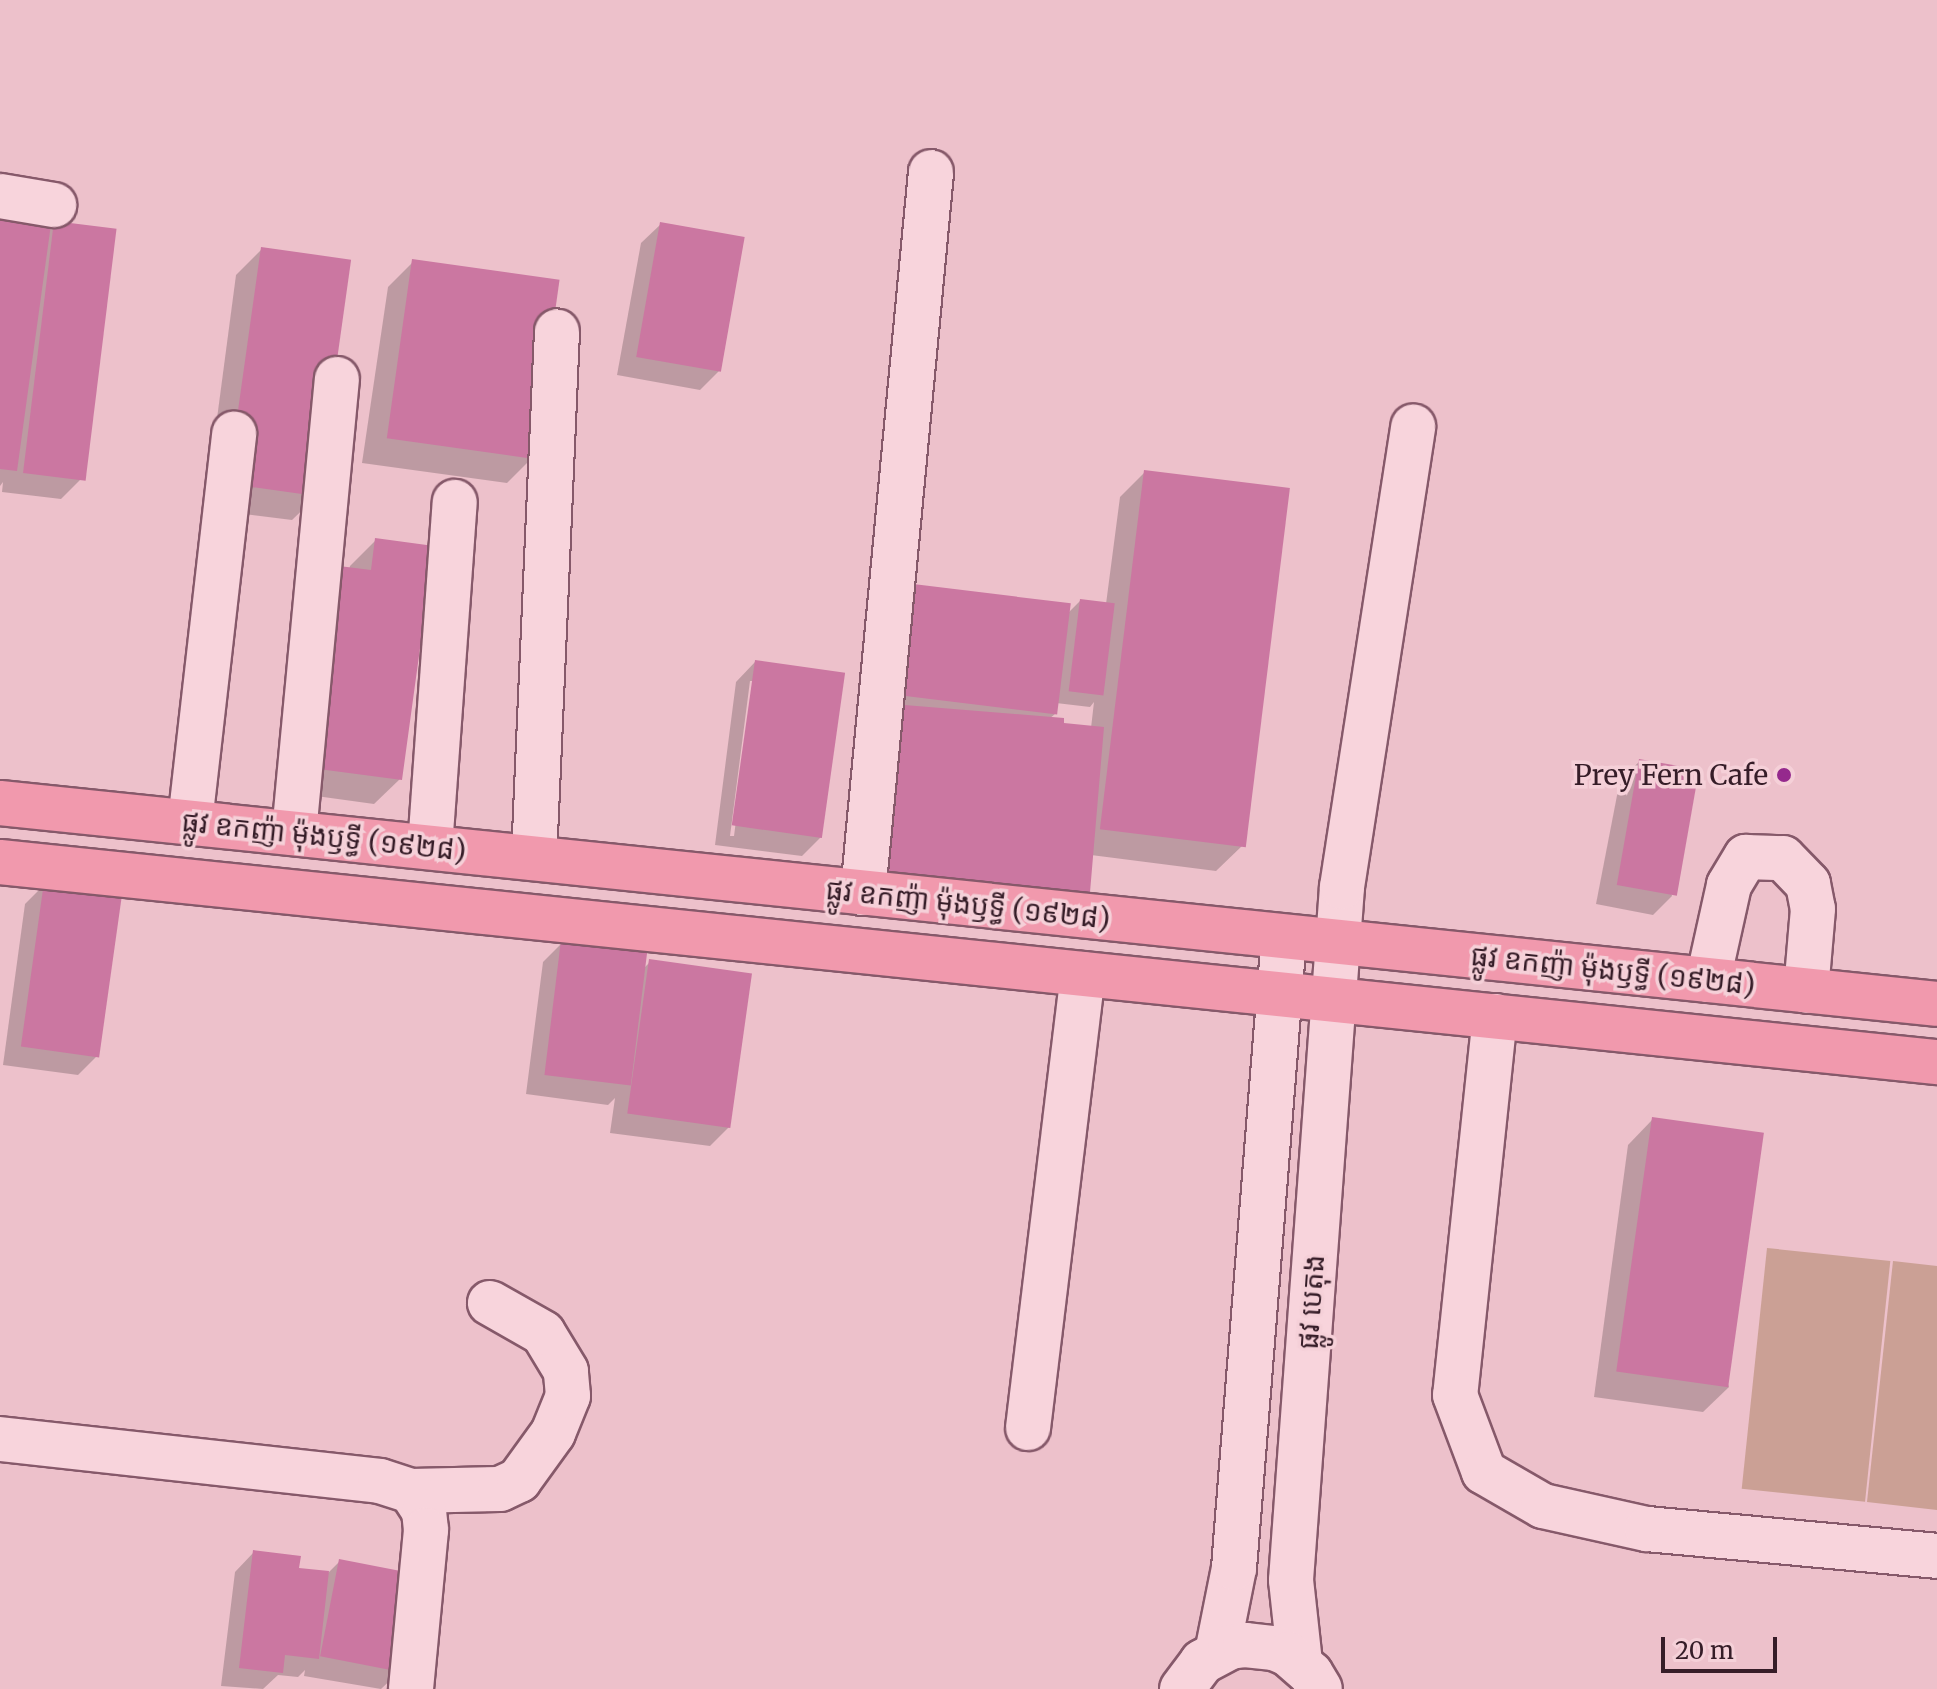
<!DOCTYPE html>
<meta charset="utf-8">
<style>
body{margin:0}
#map{position:relative;width:1937px;height:1689px;overflow:hidden;background:#edc1cb;font-family:Merriweather,"Noto Sans Khmer",serif}
div>[style]{position:absolute}
.green>*{inset:0;background:#cba095;transform-origin:0 0}
.shadow>*{inset:0;background:#0003}
.building>*{inset:0;background:#cb77a1;transform-origin:0 0}
.roads{filter:drop-shadow(2px 0 #86596a) drop-shadow(-2px 0 #86596a) drop-shadow(0 2px #86596a) drop-shadow(0 -2px #86596a)}
.minor>*{height:44px;margin:-22px;padding:0 22px;transform-origin:22px;border-radius:22px;background:#f8d4dc}
.major>*{height:44px;margin:-22px;padding:0 22px;transform-origin:22px;border-radius:22px;background:#f199ad}
.dots>*{width:22px;height:22px;translate:-50% -50%;box-sizing:border-box;border:4px solid #f5d0d8;border-radius:50%}
span{translate:-50% -50%;white-space:nowrap;text-align:center;line-height:1.15;-webkit-text-stroke:7px #f5d0d8;paint-order:stroke}
.poi-label{font-size:28px;color:#361d28}
.right{translate:-100% -50%;text-align:right}
.street-label{font-size:28px;color:#361d28}
.scale{position:absolute;left:1661px;top:1637px;width:116px;height:36px;box-sizing:border-box;border:4px solid #361d28;border-top:0;padding-left:10px;font-size:24px;line-height:28px;white-space:nowrap;color:#361d28;-webkit-text-stroke:6px #f5d0d8;paint-order:stroke}
</style>
<div id="map">
<div class="green">
<i style="left:1767px;top:1248px;width:124px;height:242px;rotate:6deg"></i>
<i style="clip-path:polygon(1893px 1261px,1937px 1266px,1937px 1510px,1867px 1502px)"></i>
</div>
<div class="shadow">
<i style="clip-path:polygon(0 219px,48px 230px,55px 223px,80px 480px,61px 499px,2px 492px,3px 482px,0 486px)"></i>
<i style="clip-path:polygon(661px 224px,719px 371px,700px 390px,617px 375px,641px 243px)"></i>
<i style="clip-path:polygon(262px 249px,318px 495px,292px 520px,205px 509px,236px 275px)"></i>
<i style="clip-path:polygon(413px 262px,532px 458px,507px 483px,362px 463px,388px 287px)"></i>
<i style="clip-path:polygon(evenodd,1145px 472px,1242px 846px,1216px 871px,1091px 855px,854px 900px,887px 604px,1067px 614px,1080px 601px,1106px 604px,1120px 497px,1145px 472px,1094px 702px,1091px 728px,1062px 725px,1049px 719px,1055px 714px,1056px 703px,1090px 707px,1094px 702px)"></i>
<i style="clip-path:polygon(376px 540px,400px 779px,374px 804px,287px 792px,350px 566px)"></i>
<i style="clip-path:polygon(evenodd,755px 662px,821px 837px,802px 856px,715px 845px,736px 682px,755px 662px,750px 681px,754px 681px,734px 836px,730px 836px,750px 681px)"></i>
<i style="clip-path:polygon(1640px 761px,1672px 896px,1653px 915px,1596px 904px,1620px 780px)"></i>
<i style="clip-path:polygon(44px 885px,97px 1056px,78px 1075px,3px 1065px,25px 904px)"></i>
<i style="clip-path:polygon(562px 943px,643px 969px,650px 962px,729px 1127px,710px 1146px,610px 1133px,615px 1098px,608px 1105px,526px 1094px,543px 962px)"></i>
<i style="clip-path:polygon(1653px 1119px,1729px 1387px,1703px 1412px,1594px 1397px,1628px 1145px)"></i>
<i style="clip-path:polygon(254px 1552px,296px 1570px,328px 1573px,340px 1561px,400px 1671px,381px 1689px,304px 1676px,305px 1670px,298px 1677px,278px 1675px,263px 1689px,221px 1686px,235px 1572px)"></i>
</div>
<div class="building">
<i style="clip-path:polygon(0 217px,51px 224px,17px 471px,0 469px)"></i>
<i style="left:54px;top:221px;width:63px;height:254px;rotate:7deg"></i>
<i style="left:660px;top:222px;width:86px;height:137px;rotate:10deg"></i>
<i style="left:261px;top:247px;width:91px;height:239px;rotate:8deg"></i>
<i style="left:412px;top:259px;width:149px;height:181px;rotate:8deg"></i>
<i style="left:1144px;top:470px;width:147px;height:362px;rotate:7deg"></i>
<i style="clip-path:polygon(375px 538px,434px 546px,402px 780px,311px 768px,339px 566px,371px 570px)"></i>
<i style="left:905px;top:583px;width:167px;height:112px;rotate:7deg"></i>
<i style="left:1080px;top:599px;width:35px;height:93px;rotate:7deg"></i>
<i style="left:755px;top:660px;width:91px;height:167px;rotate:8deg"></i>
<i style="clip-path:polygon(892px 704px,1064px 718px,1064px 723px,1104px 727px,1089px 904px,878px 876px)"></i>
<i style="left:1639px;top:759px;width:61px;height:128px;rotate:10deg"></i>
<i style="left:44px;top:882px;width:79px;height:166px;rotate:8deg"></i>
<i style="left:561px;top:940px;width:87px;height:136px;rotate:7deg"></i>
<i style="left:649px;top:959px;width:104px;height:156px;rotate:8deg"></i>
<i style="left:1652px;top:1117px;width:113px;height:257px;rotate:8deg"></i>
<i style="clip-path:polygon(253px 1550px,301px 1556px,299px 1568px,329px 1571px,319px 1659px,285px 1655px,283px 1673px,239px 1668px)"></i>
<i style="left:339px;top:1559px;width:81px;height:99px;rotate:11deg"></i>
</div>
<div class="roads">
<div class="minor">
<i style="left:0;top:196px;width:55px;rotate:9.5deg"></i>
<i style="left:190px;top:822px;width:391px;rotate:-83.5deg"></i>
<i style="left:294px;top:833px;width:456px;rotate:-84.6deg"></i>
<i style="left:430px;top:847px;width:346px;rotate:-85.9deg"></i>
<i style="left:534px;top:858px;width:527px;rotate:-87.5deg"></i>
<i style="left:863px;top:893px;width:724px;rotate:-84.61deg"></i>
<i style="left:1708px;top:980px;width:97px;rotate:-77.5deg"></i>
<i style="left:1729px;top:885px;width:33px;rotate:-59deg"></i>
<i style="left:1746px;top:857px;width:37px;rotate:2deg"></i>
<i style="left:1783px;top:858px;width:36px;rotate:46deg"></i>
<i style="left:1808px;top:884px;width:25px;rotate:79deg"></i>
<i style="left:1813px;top:909px;width:82px;rotate:94.9deg"></i>
<i style="left:1495px;top:1016px;width:381px;rotate:96deg"></i>
<i style="left:1455px;top:1395px;width:82px;rotate:69.4deg"></i>
<i style="left:1484px;top:1472px;width:68px;rotate:30deg"></i>
<i style="left:1543px;top:1506px;width:107px;rotate:12.5deg"></i>
<i style="left:1647px;top:1529px;width:291px;rotate:5.3deg"></i>
<i style="left:1028px;top:1428px;width:457px;rotate:-83.1deg"></i>
<i style="left:0;top:1439px;width:382px;rotate:6.3deg"></i>
<i style="left:380px;top:1481px;width:33px;rotate:18deg"></i>
<i style="left:411px;top:1491px;width:89px;rotate:-1.3deg"></i>
<i style="left:500px;top:1489px;width:21px;rotate:-25deg"></i>
<i style="left:519px;top:1480px;width:58px;rotate:-54.1deg"></i>
<i style="left:553px;top:1433px;width:40px;rotate:-68deg"></i>
<i style="left:568px;top:1396px;width:25px;rotate:-95deg"></i>
<i style="left:566px;top:1371px;width:44px;rotate:-121.2deg"></i>
<i style="left:543px;top:1333px;width:61px;rotate:-150.5deg"></i>
<i style="left:411px;top:1491px;width:24px;rotate:57deg"></i>
<i style="left:424px;top:1511px;width:19px;rotate:84deg"></i>
<i style="left:426px;top:1530px;width:160px;rotate:95.4deg"></i>
<i style="left:1217px;top:1653px;width:87px;rotate:-78.7deg"></i>
<i style="left:1234px;top:1568px;width:633px;rotate:-85.47deg"></i>
<i style="left:1300px;top:1663px;width:83px;rotate:-96.2deg"></i>
<i style="left:1291px;top:1580px;width:695px;rotate:-85.79deg"></i>
<i style="left:1342px;top:887px;width:466px;rotate:-81.2deg"></i>
<i style="left:1182px;top:1689px;width:34px;rotate:-53deg"></i>
<i style="left:1202px;top:1662px;width:32px;rotate:-28deg"></i>
<i style="left:1230px;top:1647px;width:15px;rotate:-8deg"></i>
<i style="left:1245px;top:1645px;width:29px;rotate:6deg"></i>
<i style="left:1274px;top:1648px;width:15px;rotate:23deg"></i>
<i style="left:1288px;top:1654px;width:30px;rotate:41deg"></i>
<i style="left:1311px;top:1674px;width:17px;rotate:59deg"></i>
</div>
<div class="major">
<i style="left:0;top:803px;width:1947px;rotate:5.92deg"></i>
<i style="left:0;top:862px;width:1947px;rotate:5.9deg"></i>
</div>
</div>
<div class="dots">
<i style="left:1784px;top:775px;background:#95298d"></i>
</div>
<div class="poi-label">
<span class="right" style="left:1768px;top:775px">Prey Fern Cafe</span>
</div>
<div class="street-label">
<span style="left:324px;top:836px;rotate:6deg">ផ្លូវ ឧកញ៉ា ម៉ុងឫទ្ធី (១៩២៨)</span>
<span style="left:968px;top:904px;rotate:6deg">ផ្លូវ ឧកញ៉ា ម៉ុងឫទ្ធី (១៩២៨)</span>
<span style="left:1613px;top:970px;rotate:6deg">ផ្លូវ ឧកញ៉ា ម៉ុងឫទ្ធី (១៩២៨)</span>
<span style="left:1311px;top:1302px;rotate:-86deg">ផ្លូវ បេតុង</span>
</div>
<div class="scale">20 m</div>
</div>
